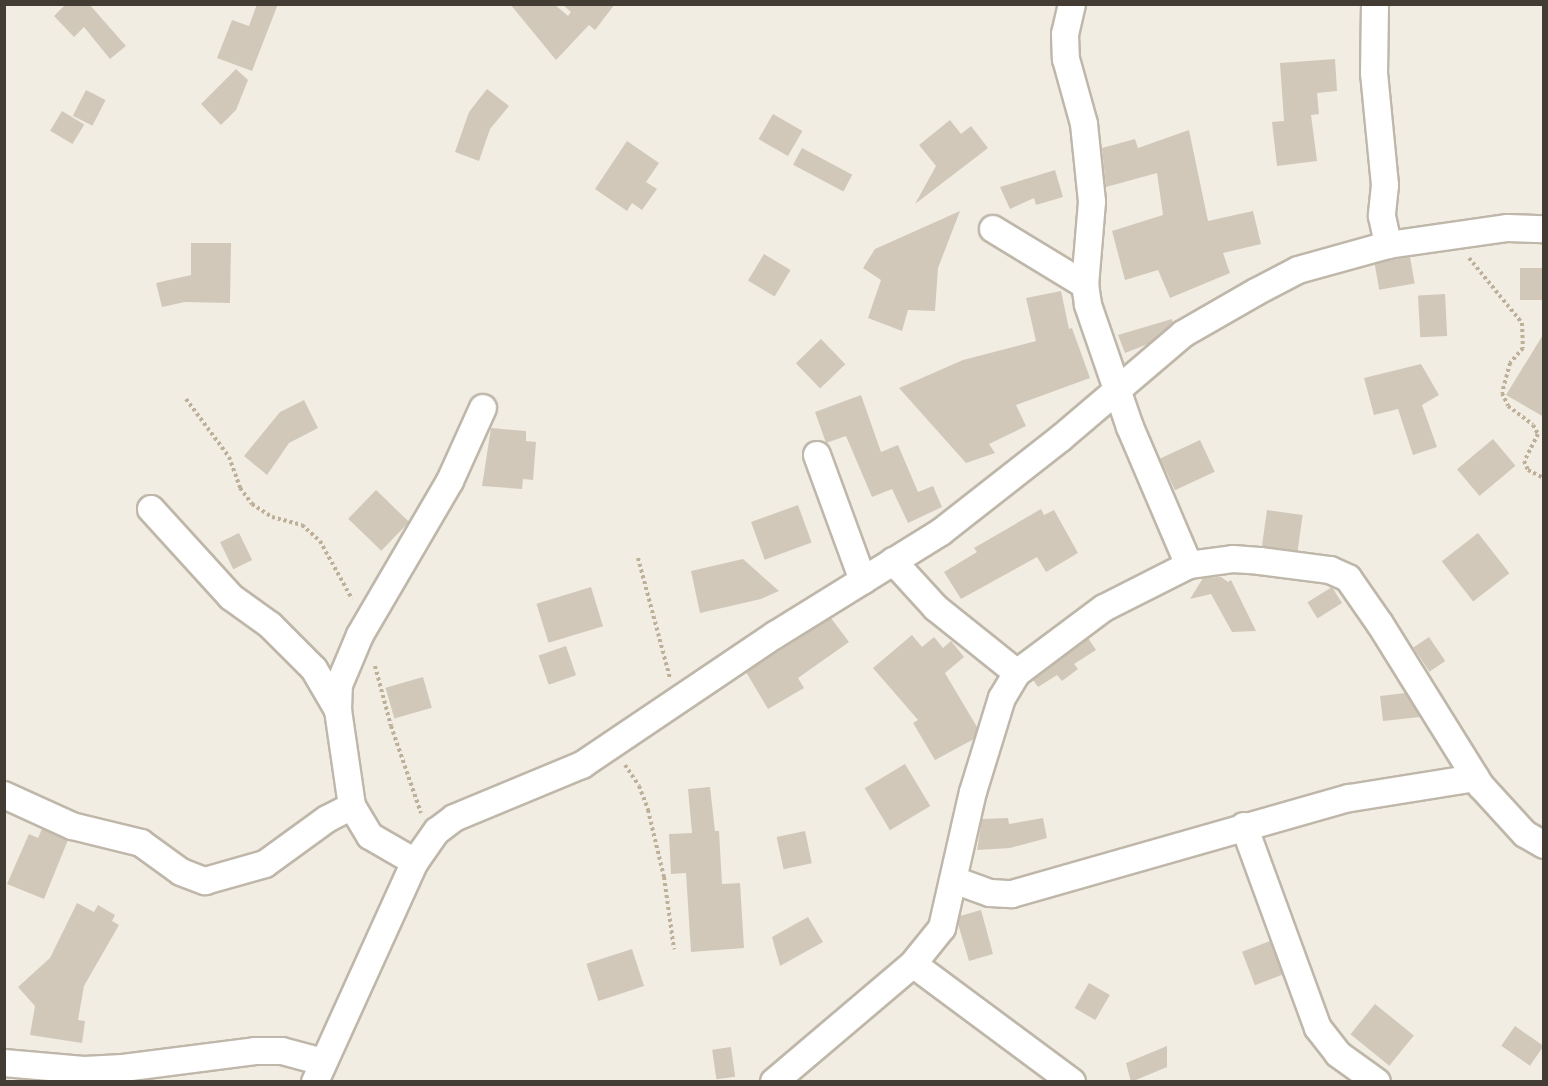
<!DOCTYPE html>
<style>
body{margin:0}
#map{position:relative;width:1548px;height:1086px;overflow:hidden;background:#f1ede3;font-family:Lato,sans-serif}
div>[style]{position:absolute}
.building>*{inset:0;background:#d2c8b9;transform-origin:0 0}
.path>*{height:4px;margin-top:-2px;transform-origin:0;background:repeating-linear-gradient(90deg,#bdaf98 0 3px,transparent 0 6px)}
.roads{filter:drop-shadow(2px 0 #bfb7a9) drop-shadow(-2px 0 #bfb7a9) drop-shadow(0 2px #bfb7a9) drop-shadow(0 -2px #bfb7a9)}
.street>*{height:26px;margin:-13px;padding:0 13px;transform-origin:13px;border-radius:13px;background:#fff}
span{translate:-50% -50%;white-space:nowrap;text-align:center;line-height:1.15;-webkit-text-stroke:6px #fff;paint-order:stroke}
.frame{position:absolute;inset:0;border:6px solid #433c34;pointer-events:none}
</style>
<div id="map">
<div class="building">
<i style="clip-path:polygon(66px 4px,89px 4px,126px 46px,110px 59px,84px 27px,74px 37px,54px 16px)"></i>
<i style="clip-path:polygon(257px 4px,278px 4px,252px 71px,217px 58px,232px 20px,249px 26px)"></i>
<i style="clip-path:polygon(510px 4px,554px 4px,568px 16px,571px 12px,562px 4px,615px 4px,595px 30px,589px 25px,556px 60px)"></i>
<i style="clip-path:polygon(1335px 59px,1337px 91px,1317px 93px,1319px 114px,1311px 115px,1317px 161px,1277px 166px,1272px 122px,1284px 121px,1280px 63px)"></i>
<i style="clip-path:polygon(236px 69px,248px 80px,236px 110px,221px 125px,201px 104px)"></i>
<i style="clip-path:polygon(487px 89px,509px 106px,490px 129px,479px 161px,455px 152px,469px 112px)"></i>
<i style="left:86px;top:90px;width:22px;height:29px;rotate:27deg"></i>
<i style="left:62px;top:111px;width:26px;height:23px;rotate:31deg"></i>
<i style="left:773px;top:114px;width:34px;height:29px;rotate:30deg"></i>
<i style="clip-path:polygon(950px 120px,961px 134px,971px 126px,988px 148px,915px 204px,936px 166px,919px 145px)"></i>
<i style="clip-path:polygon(1189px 130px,1208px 221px,1253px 211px,1261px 244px,1223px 253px,1230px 273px,1170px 298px,1158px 270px,1125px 280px,1112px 231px,1163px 215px,1157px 173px,1106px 187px,1102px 148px,1135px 139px,1138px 148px)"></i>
<i style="clip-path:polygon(627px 141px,659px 163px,646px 182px,657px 189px,642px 210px,632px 203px,627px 211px,595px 189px)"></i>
<i style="left:802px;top:148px;width:57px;height:19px;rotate:28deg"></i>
<i style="clip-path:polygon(1055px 170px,1063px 197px,1036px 205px,1034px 198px,1010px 209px,1000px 187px)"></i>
<i style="clip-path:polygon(960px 211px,938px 268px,935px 311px,908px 310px,902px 331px,868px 318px,881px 280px,863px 268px,875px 249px)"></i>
<i style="clip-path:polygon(191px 243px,231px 243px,230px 303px,185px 302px,162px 307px,156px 283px,191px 275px)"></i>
<i style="left:764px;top:254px;width:31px;height:31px;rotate:31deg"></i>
<i style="left:1410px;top:257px;width:27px;height:36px;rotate:80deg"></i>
<i style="left:1520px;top:268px;width:24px;height:32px"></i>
<i style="clip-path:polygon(1061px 291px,1069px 329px,1072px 328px,1090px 378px,1016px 405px,1026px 426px,989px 444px,995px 453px,966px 463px,899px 388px,963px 360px,1036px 341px,1026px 298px)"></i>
<i style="left:1445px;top:294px;width:42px;height:27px;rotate:87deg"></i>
<i style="clip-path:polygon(1172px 319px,1173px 323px,1148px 344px,1125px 353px,1118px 335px)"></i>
<i style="clip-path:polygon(1544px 333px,1544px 417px,1506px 395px)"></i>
<i style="left:821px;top:339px;width:35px;height:35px;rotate:46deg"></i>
<i style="clip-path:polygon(1421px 364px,1439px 395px,1422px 405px,1437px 447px,1413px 455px,1398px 409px,1374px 415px,1364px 378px)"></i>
<i style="clip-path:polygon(861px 395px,881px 452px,898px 445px,918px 492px,933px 486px,942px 507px,908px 523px,892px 489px,872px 497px,846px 436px,826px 443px,815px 412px)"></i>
<i style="clip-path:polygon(304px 400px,318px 428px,289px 443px,267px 475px,244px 456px,280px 412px)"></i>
<i style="clip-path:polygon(491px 428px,526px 431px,526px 441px,536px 442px,533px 480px,523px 479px,522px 489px,482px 486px)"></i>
<i style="left:1493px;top:439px;width:35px;height:47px;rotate:50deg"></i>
<i style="left:1200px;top:440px;width:35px;height:44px;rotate:65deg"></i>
<i style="left:376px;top:490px;width:46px;height:40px;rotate:44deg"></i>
<i style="left:798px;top:505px;width:40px;height:50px;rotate:70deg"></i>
<i style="clip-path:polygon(1041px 509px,1044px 515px,1054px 510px,1078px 553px,1046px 572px,1037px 557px,961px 599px,944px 572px,977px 552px,974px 548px)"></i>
<i style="left:1267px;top:510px;width:36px;height:37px;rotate:8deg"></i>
<i style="left:239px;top:533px;width:30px;height:21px;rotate:64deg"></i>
<i style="left:1478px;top:533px;width:51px;height:46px;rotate:52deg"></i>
<i style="clip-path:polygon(743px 559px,779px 591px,761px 599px,700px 613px,691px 571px)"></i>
<i style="clip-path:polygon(1221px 577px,1228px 582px,1231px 580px,1256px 631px,1232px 632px,1211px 594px,1190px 599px,1203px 578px)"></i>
<i style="left:591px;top:587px;width:41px;height:57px;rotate:73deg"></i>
<i style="left:1332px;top:587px;width:19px;height:29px;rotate:58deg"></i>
<i style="clip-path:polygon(831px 618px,849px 642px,798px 678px,804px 688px,768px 709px,746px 672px)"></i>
<i style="clip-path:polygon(912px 635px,922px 647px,934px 637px,943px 648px,951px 641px,964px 657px,945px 673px,977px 727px,974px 739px,935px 760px,913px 723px,918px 720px,873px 668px)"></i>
<i style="left:1429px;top:637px;width:29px;height:19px;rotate:56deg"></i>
<i style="clip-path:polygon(1088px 638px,1096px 650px,1074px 664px,1078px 669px,1062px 681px,1057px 675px,1038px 687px,1033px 680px)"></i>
<i style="left:566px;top:646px;width:31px;height:29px;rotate:71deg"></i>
<i style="left:423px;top:677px;width:32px;height:39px;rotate:74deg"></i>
<i style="clip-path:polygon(1405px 693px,1420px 717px,1383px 721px,1380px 696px)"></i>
<i style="left:905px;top:764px;width:49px;height:47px;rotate:59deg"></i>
<i style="clip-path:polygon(710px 787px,715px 831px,719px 831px,722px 884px,740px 883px,744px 948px,691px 952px,686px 873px,671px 874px,669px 834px,692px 833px,688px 789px)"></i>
<i style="clip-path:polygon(1008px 818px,1009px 824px,1043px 818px,1047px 838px,1010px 848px,977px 850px,982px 819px)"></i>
<i style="clip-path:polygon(42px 829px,68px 840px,44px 899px,7px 884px,29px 834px,38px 838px)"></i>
<i style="left:805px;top:831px;width:33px;height:29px;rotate:78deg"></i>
<i style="clip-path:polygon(77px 903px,94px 912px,98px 905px,115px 915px,112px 921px,119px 925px,84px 986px,78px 1020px,85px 1021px,82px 1043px,30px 1035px,35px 1006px,18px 987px,50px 958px)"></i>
<i style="clip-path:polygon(981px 910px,993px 954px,969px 961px,958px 924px,960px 916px)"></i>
<i style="clip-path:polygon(808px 917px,823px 942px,780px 966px,772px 937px)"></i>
<i style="left:1270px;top:941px;width:36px;height:30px;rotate:69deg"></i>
<i style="left:632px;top:949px;width:39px;height:48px;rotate:72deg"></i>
<i style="left:1089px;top:983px;width:24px;height:29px;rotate:30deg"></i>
<i style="left:1375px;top:1004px;width:50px;height:39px;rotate:39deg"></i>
<i style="left:1515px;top:1026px;width:35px;height:24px;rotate:35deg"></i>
<i style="clip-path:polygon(1167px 1046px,1167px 1067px,1131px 1082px,1126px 1063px)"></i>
<i style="left:731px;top:1047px;width:30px;height:19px;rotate:82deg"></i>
</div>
<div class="path">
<i style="left:1469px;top:258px;width:84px;rotate:50.8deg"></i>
<i style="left:1522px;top:323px;width:25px;rotate:88deg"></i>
<i style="left:1523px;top:348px;width:20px;rotate:131deg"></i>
<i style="left:1510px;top:363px;width:31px;rotate:105deg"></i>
<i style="left:1502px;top:393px;width:14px;rotate:65deg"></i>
<i style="left:1508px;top:406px;width:31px;rotate:37deg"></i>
<i style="left:1533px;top:425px;width:10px;rotate:61deg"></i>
<i style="left:1538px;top:434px;width:30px;rotate:117deg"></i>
<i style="left:1524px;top:461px;width:10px;rotate:66deg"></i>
<i style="left:1528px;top:470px;width:18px;rotate:27deg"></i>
<i style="left:186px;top:399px;width:72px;rotate:53.4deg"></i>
<i style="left:229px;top:457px;width:33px;rotate:70deg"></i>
<i style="left:240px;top:488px;width:20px;rotate:53deg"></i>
<i style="left:252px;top:504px;width:24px;rotate:33deg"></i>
<i style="left:272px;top:517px;width:31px;rotate:15deg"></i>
<i style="left:302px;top:525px;width:24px;rotate:42deg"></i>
<i style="left:320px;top:541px;width:66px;rotate:61.1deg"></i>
<i style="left:638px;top:558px;width:124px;rotate:75.1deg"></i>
<i style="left:375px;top:666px;width:62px;rotate:75.1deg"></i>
<i style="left:391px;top:726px;width:92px;rotate:71deg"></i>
<i style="left:625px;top:765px;width:25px;rotate:56deg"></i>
<i style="left:639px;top:786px;width:26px;rotate:69deg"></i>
<i style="left:648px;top:810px;width:69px;rotate:76.6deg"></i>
<i style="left:664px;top:877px;width:73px;rotate:82.1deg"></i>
</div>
<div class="roads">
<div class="street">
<i style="left:1072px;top:4px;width:31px;rotate:103deg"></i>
<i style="left:1065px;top:34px;width:25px;rotate:88deg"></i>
<i style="left:1066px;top:59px;width:67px;rotate:74.5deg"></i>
<i style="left:1084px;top:124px;width:78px;rotate:84.1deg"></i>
<i style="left:1092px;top:202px;width:83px;rotate:94.8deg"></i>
<i style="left:1085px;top:285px;width:20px;rotate:81deg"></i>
<i style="left:1088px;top:305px;width:129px;rotate:71deg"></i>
<i style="left:1130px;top:427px;width:150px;rotate:66.9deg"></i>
<i style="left:1375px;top:4px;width:69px;rotate:90.8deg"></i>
<i style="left:1374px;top:73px;width:113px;rotate:84.4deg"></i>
<i style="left:1385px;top:185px;width:31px;rotate:96deg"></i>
<i style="left:1382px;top:216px;width:30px;rotate:78deg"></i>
<i style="left:993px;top:229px;width:108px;rotate:31.3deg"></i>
<i style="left:817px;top:455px;width:134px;rotate:69.9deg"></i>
<i style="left:151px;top:509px;width:119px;rotate:47.7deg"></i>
<i style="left:231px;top:597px;width:48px;rotate:35.7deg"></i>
<i style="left:270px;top:625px;width:62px;rotate:45deg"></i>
<i style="left:314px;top:669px;width:48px;rotate:59.7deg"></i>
<i style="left:893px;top:561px;width:64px;rotate:47.5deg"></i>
<i style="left:936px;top:608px;width:104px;rotate:38.7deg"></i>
<i style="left:4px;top:795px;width:75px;rotate:24.5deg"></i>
<i style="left:72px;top:826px;width:71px;rotate:13.8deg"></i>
<i style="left:141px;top:843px;width:49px;rotate:35.9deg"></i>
<i style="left:181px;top:872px;width:26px;rotate:21deg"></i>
<i style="left:205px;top:881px;width:62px;rotate:-15.8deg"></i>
<i style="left:265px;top:864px;width:77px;rotate:-36deg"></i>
<i style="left:327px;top:819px;width:28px;rotate:-27deg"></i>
<i style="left:1244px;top:826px;width:215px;rotate:69.9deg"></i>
<i style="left:1318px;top:1028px;width:33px;rotate:52deg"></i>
<i style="left:1338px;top:1054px;width:48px;rotate:35.7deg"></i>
<i style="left:415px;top:862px;width:52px;rotate:-150deg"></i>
<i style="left:370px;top:836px;width:35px;rotate:-121deg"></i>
<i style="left:352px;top:806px;width:97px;rotate:-98.3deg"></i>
<i style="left:338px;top:710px;width:25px;rotate:-88deg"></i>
<i style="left:339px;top:685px;width:54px;rotate:-67.2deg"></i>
<i style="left:360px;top:635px;width:178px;rotate:-59.7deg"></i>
<i style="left:450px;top:481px;width:80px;rotate:-65.7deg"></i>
<i style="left:954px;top:880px;width:38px;rotate:20deg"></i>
<i style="left:990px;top:893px;width:22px;rotate:3deg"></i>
<i style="left:1012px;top:894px;width:351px;rotate:-15.9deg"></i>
<i style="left:1350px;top:798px;width:127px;rotate:-9.1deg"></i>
<i style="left:913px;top:964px;width:198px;rotate:36.6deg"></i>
<i style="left:4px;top:1063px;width:80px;rotate:5deg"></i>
<i style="left:84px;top:1070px;width:39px;rotate:-3deg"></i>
<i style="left:123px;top:1068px;width:133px;rotate:-7.3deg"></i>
<i style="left:255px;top:1051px;width:27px"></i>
<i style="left:282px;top:1051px;width:42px;rotate:15deg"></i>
<i style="left:315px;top:1082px;width:242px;rotate:-65.6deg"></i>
<i style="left:415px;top:862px;width:38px;rotate:-55deg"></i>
<i style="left:437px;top:831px;width:21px;rotate:-37deg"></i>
<i style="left:454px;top:818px;width:139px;rotate:-22.5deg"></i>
<i style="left:582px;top:765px;width:233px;rotate:-34deg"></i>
<i style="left:775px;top:635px;width:195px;rotate:-31.8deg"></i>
<i style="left:941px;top:532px;width:152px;rotate:-38.1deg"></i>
<i style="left:1061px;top:438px;width:160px;rotate:-40.4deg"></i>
<i style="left:1183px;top:334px;width:84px;rotate:-29.9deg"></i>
<i style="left:1256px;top:292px;width:47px;rotate:-27.6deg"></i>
<i style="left:1298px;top:270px;width:93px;rotate:-15.5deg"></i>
<i style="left:1388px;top:245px;width:121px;rotate:-8.1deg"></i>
<i style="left:1508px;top:228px;width:36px;rotate:2deg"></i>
<i style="left:774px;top:1082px;width:182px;rotate:-40.3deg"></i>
<i style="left:913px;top:964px;width:46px;rotate:-51.1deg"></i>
<i style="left:942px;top:928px;width:139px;rotate:-77.2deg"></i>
<i style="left:973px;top:792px;width:98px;rotate:-72.9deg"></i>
<i style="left:1002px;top:698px;width:29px;rotate:-59deg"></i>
<i style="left:1017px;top:673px;width:109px;rotate:-36.8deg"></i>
<i style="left:1104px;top:608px;width:95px;rotate:-26.8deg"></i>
<i style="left:1189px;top:565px;width:44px;rotate:-7.8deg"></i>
<i style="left:1233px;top:559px;width:27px;rotate:4deg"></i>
<i style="left:1260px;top:561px;width:71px;rotate:7.3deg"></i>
<i style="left:1330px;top:570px;width:20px;rotate:24deg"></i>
<i style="left:1348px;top:578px;width:56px;rotate:55.2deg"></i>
<i style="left:1380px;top:624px;width:191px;rotate:58.1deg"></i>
<i style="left:1481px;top:786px;width:65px;rotate:47.5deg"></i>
<i style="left:1525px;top:834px;width:22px;rotate:30deg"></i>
</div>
</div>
<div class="frame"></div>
</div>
